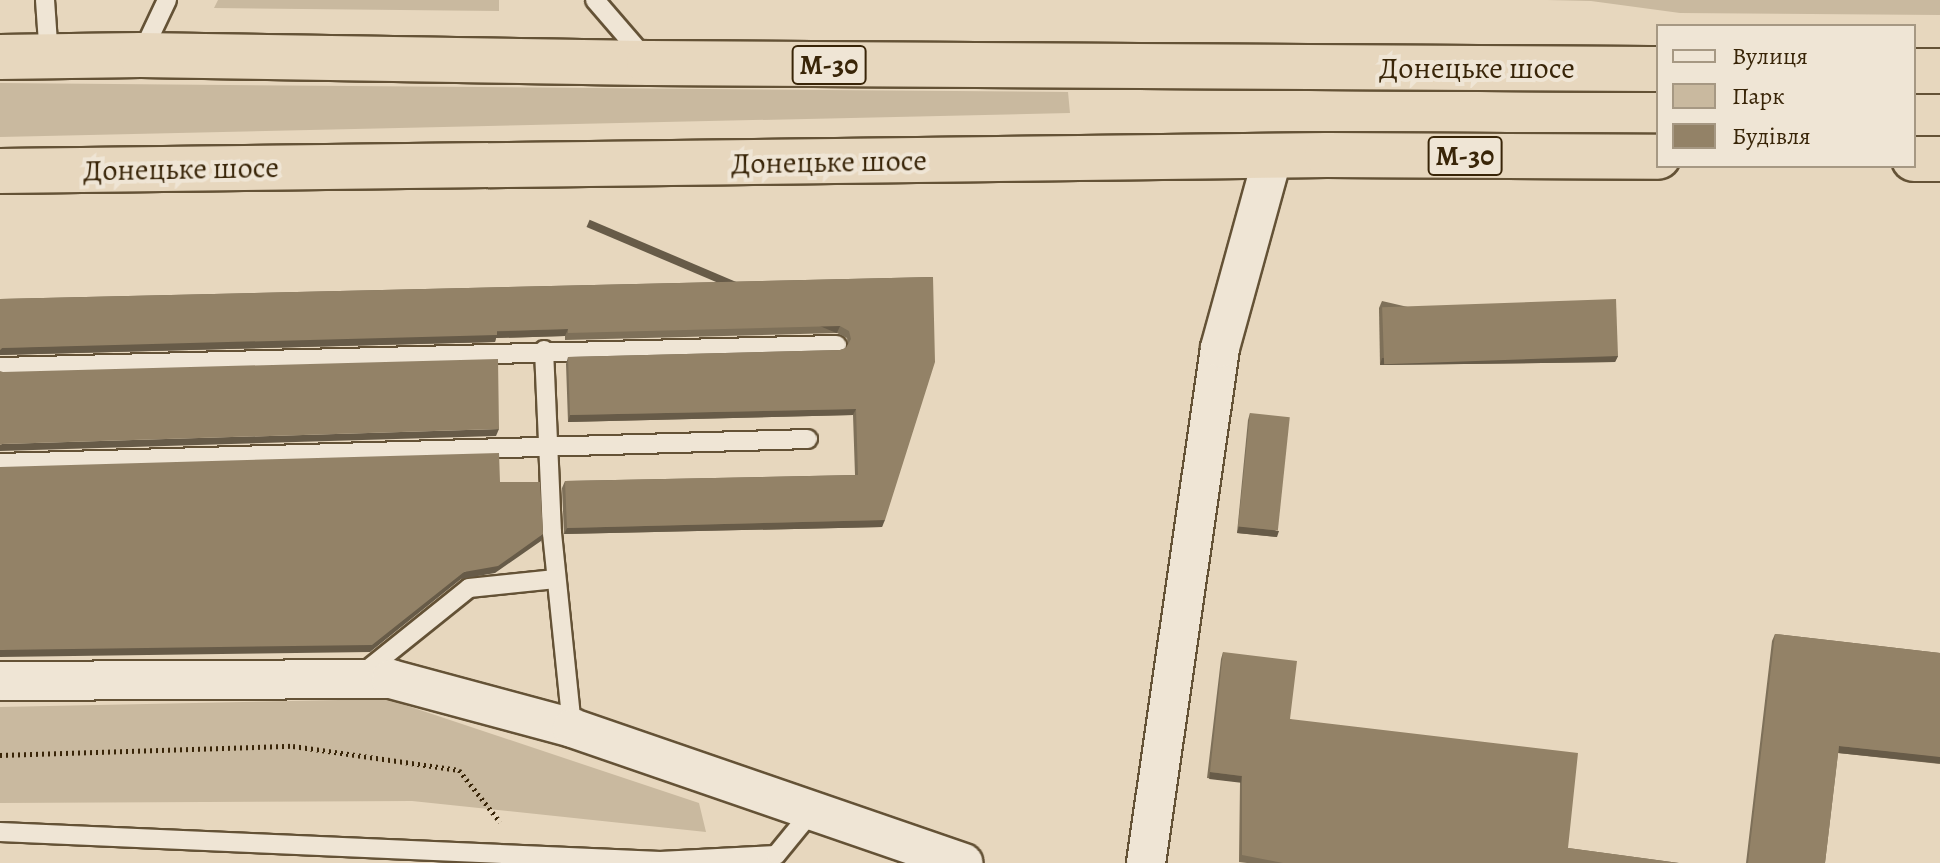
<!DOCTYPE html>
<meta charset="utf-8">
<style>
body{margin:0}
#map{position:relative;width:1940px;height:863px;overflow:hidden;background:#e7d7be;font-family:Alegreya,serif}
div>[style]{position:absolute}
.green>*{inset:0;background:#c9b99f}
.path>*{height:5px;margin-top:-2.5px;transform-origin:0;background:repeating-linear-gradient(90deg,#392508 0 2px,transparent 0 6px)}
.roads{filter:drop-shadow(2px 0 #645236) drop-shadow(-2px 0 #645236) drop-shadow(0 2px #645236) drop-shadow(0 -2px #645236)}
.service>*{height:18px;margin:-9px;padding:0 9px;transform-origin:9px;border-radius:9px;background:#efe5d5}
.minor>*{height:38px;margin:-19px;padding:0 19px;transform-origin:19px;border-radius:19px;background:#efe5d5}
.trunk>*{height:44px;margin:-22px;padding:0 22px;transform-origin:22px;border-radius:22px;background:#e7d7be}
.wall>*{inset:0;background:#7e7059}
.shaded-wall>*{inset:0;background:#675b48;transform-origin:0 0}
.building>*{inset:0;background:#938267;transform-origin:0 0}
span{translate:-50% -50%;white-space:nowrap;text-align:center;line-height:1.15;-webkit-text-stroke:8px #efe5d5;paint-order:stroke}
.shield-label span{padding:2px 6px;background:#efe5d5;border:2px solid;border-radius:6px;-webkit-text-stroke-width:0}
.shield-label{font-size:28px;color:#392508;font-weight:700}
.street-label{font-size:30px;color:#392508}
.legend{position:absolute;left:1656px;top:24px;width:260px;height:144px;box-sizing:border-box;background:#efe5d5;border:2px solid #a69883;margin:0;padding:10px 14px;list-style:none;font-size:24px;color:#392508}
.legend li{display:flex;align-items:center;gap:16px;height:40px}
.legend b{width:40px;border:2px solid #a69883}
</style>
<div id="map">
<div class="green">
<i style="clip-path:polygon(218px 0,499px 0,499px 11px,214px 8px)"></i>
<i style="clip-path:polygon(1547px 0,1940px 0,1940px 15px,1680px 13px,1591px 1px)"></i>
<i style="clip-path:polygon(0 83px,1068px 92px,1070px 113px,0 137px)"></i>
<i style="clip-path:polygon(387px 699px,699px 803px,706px 832px,412px 801px,0 803px,0 707px)"></i>
</div>
<div class="path">
<i style="left:0;top:755px;width:293px;rotate:-1.8deg"></i>
<i style="left:293px;top:746px;width:168px;rotate:8.2deg"></i>
<i style="left:459px;top:770px;width:66px;rotate:51.7deg"></i>
</div>
<div class="roads">
<div class="service">
<i style="left:45px;top:0;width:57px;rotate:86deg"></i>
<i style="left:595px;top:0;width:77px;rotate:49.2deg"></i>
<i style="left:141px;top:55px;width:61px;rotate:-64.7deg"></i>
<i style="left:544px;top:350px;width:183px;rotate:87.5deg"></i>
<i style="left:552px;top:533px;width:196px;rotate:84.1deg"></i>
<i style="left:0;top:367px;width:837px;rotate:-1.51deg"></i>
<i style="left:0;top:463px;width:808px;rotate:-1.7deg"></i>
<i style="left:362px;top:674px;width:137px;rotate:-38.8deg"></i>
<i style="left:469px;top:588px;width:87px;rotate:-5.9deg"></i>
<i style="left:0;top:832px;width:661px;rotate:2.52deg"></i>
<i style="left:660px;top:861px;width:116px;rotate:-3deg"></i>
<i style="left:776px;top:855px;width:57px;rotate:-50.7deg"></i>
</div>
<div class="minor">
<i style="left:0;top:681px;width:391px;rotate:-0.3deg"></i>
<i style="left:391px;top:679px;width:188px;rotate:15.1deg"></i>
<i style="left:572px;top:728px;width:414px;rotate:19deg"></i>
<i style="left:1146px;top:863px;width:520px;rotate:-81.82deg"></i>
<i style="left:1220px;top:348px;width:199px;rotate:-74.6deg"></i>
</div>
<div class="trunk">
<i style="left:0;top:57px;width:141px;rotate:-0.8deg"></i>
<i style="left:141px;top:55px;width:508px;rotate:0.9deg"></i>
<i style="left:649px;top:63px;width:1009px;rotate:0.34deg"></i>
<i style="left:1914px;top:71px;width:26px"></i>
<i style="left:1914px;top:159px;width:26px"></i>
<i style="left:0;top:171px;width:1327px;rotate:-0.69deg"></i>
<i style="left:1327px;top:155px;width:331px;rotate:0.3deg"></i>
</div>
</div>
<div class="wall">
<i style="clip-path:polygon(933px 277px,882px 527px,564px 534px,562px 488px,565px 481px,855px 475px,853px 415px,568px 422px,566px 364px,568px 357px,840px 350px,846px 348px,848px 344px,847px 338px,837px 333px,565px 340px,565px 336px,496px 338px,495px 342px,0 355px,0 299px)"></i>
<i style="clip-path:polygon(1382px 301px,1618px 356px,1615px 362px,1380px 365px,1379px 308px)"></i>
<i style="clip-path:polygon(1250px 413px,1277px 537px,1237px 533px,1248px 420px)"></i>
<i style="clip-path:polygon(1775px 634px,1940px 653px,1940px 764px,1838px 753px,1825px 863px,1746px 863px,1772px 641px)"></i>
<i style="clip-path:polygon(1223px 652px,1290px 719px,1568px 848px,1679px 863px,1247px 863px,1239px 862px,1240px 782px,1207px 778px,1221px 659px)"></i>
</div>
<div class="shaded-wall">
<i style="left:840px;top:326px;width:8px;height:272px;rotate:113deg"></i>
<i style="clip-path:polygon(568px 329px,565px 336px,496px 338px,495px 342px,0 355px,0 350px,2px 348px)"></i>
<i style="clip-path:polygon(1618px 356px,1615px 362px,1380px 365px,1382px 358px)"></i>
<i style="clip-path:polygon(856px 409px,853px 415px,568px 422px,570px 415px)"></i>
<i style="clip-path:polygon(499px 429px,496px 436px,0 451px,0 445px,2px 444px)"></i>
<i style="clip-path:polygon(885px 520px,882px 527px,564px 534px,567px 528px)"></i>
<i style="clip-path:polygon(1239px 526px,1279px 531px,1277px 537px,1237px 533px)"></i>
<i style="clip-path:polygon(543px 534px,541px 541px,495px 573px,461px 579px,370px 652px,0 657px,0 650px,464px 572px)"></i>
<i style="left:1839px;top:746px;width:102px;height:7px;rotate:6deg"></i>
<i style="left:1210px;top:772px;width:32px;height:7px;rotate:7deg"></i>
</div>
<div class="building">
<i style="clip-path:polygon(933px 277px,935px 362px,885px 520px,567px 528px,565px 481px,858px 475px,856px 409px,570px 415px,568px 357px,840px 350px,846px 348px,851px 339px,849px 331px,840px 326px,568px 333px,568px 329px,497px 331px,497px 335px,2px 348px,0 350px,0 299px)"></i>
<i style="left:1616px;top:299px;width:57px;height:234px;rotate:88deg"></i>
<i style="clip-path:polygon(498px 359px,499px 429px,2px 444px,0 445px,0 371px,3px 372px)"></i>
<i style="left:1250px;top:413px;width:40px;height:114px;rotate:6deg"></i>
<i style="clip-path:polygon(499px 453px,500px 482px,540px 482px,543px 534px,498px 566px,464px 572px,372px 645px,0 650px,0 467px)"></i>
<i style="clip-path:polygon(1775px 634px,1940px 653px,1940px 757px,1839px 746px,1825px 863px,1748px 863px)"></i>
<i style="clip-path:polygon(1223px 652px,1297px 661px,1290px 719px,1578px 753px,1568px 848px,1679px 863px,1283px 863px,1242px 855px,1242px 776px,1210px 772px)"></i>
</div>
<div class="shield-label">
<span style="left:829px;top:65px">М-30</span>
<span style="left:1465px;top:156px">М-30</span>
</div>
<div class="street-label">
<span style="left:1477px;top:68px">Донецьке шосе</span>
<span style="left:829px;top:162px;rotate:-1deg">Донецьке шосе</span>
<span style="left:181px;top:169px;rotate:-1deg">Донецьке шосе</span>
</div>
<ul class="legend">
<li><b style="height:10px;background:#efe5d5"></b>Вулиця</li>
<li><b style="height:22px;background:#c9b99f"></b>Парк</li>
<li><b style="height:22px;background:#938267"></b>Будівля</li>
</ul>
</div>
